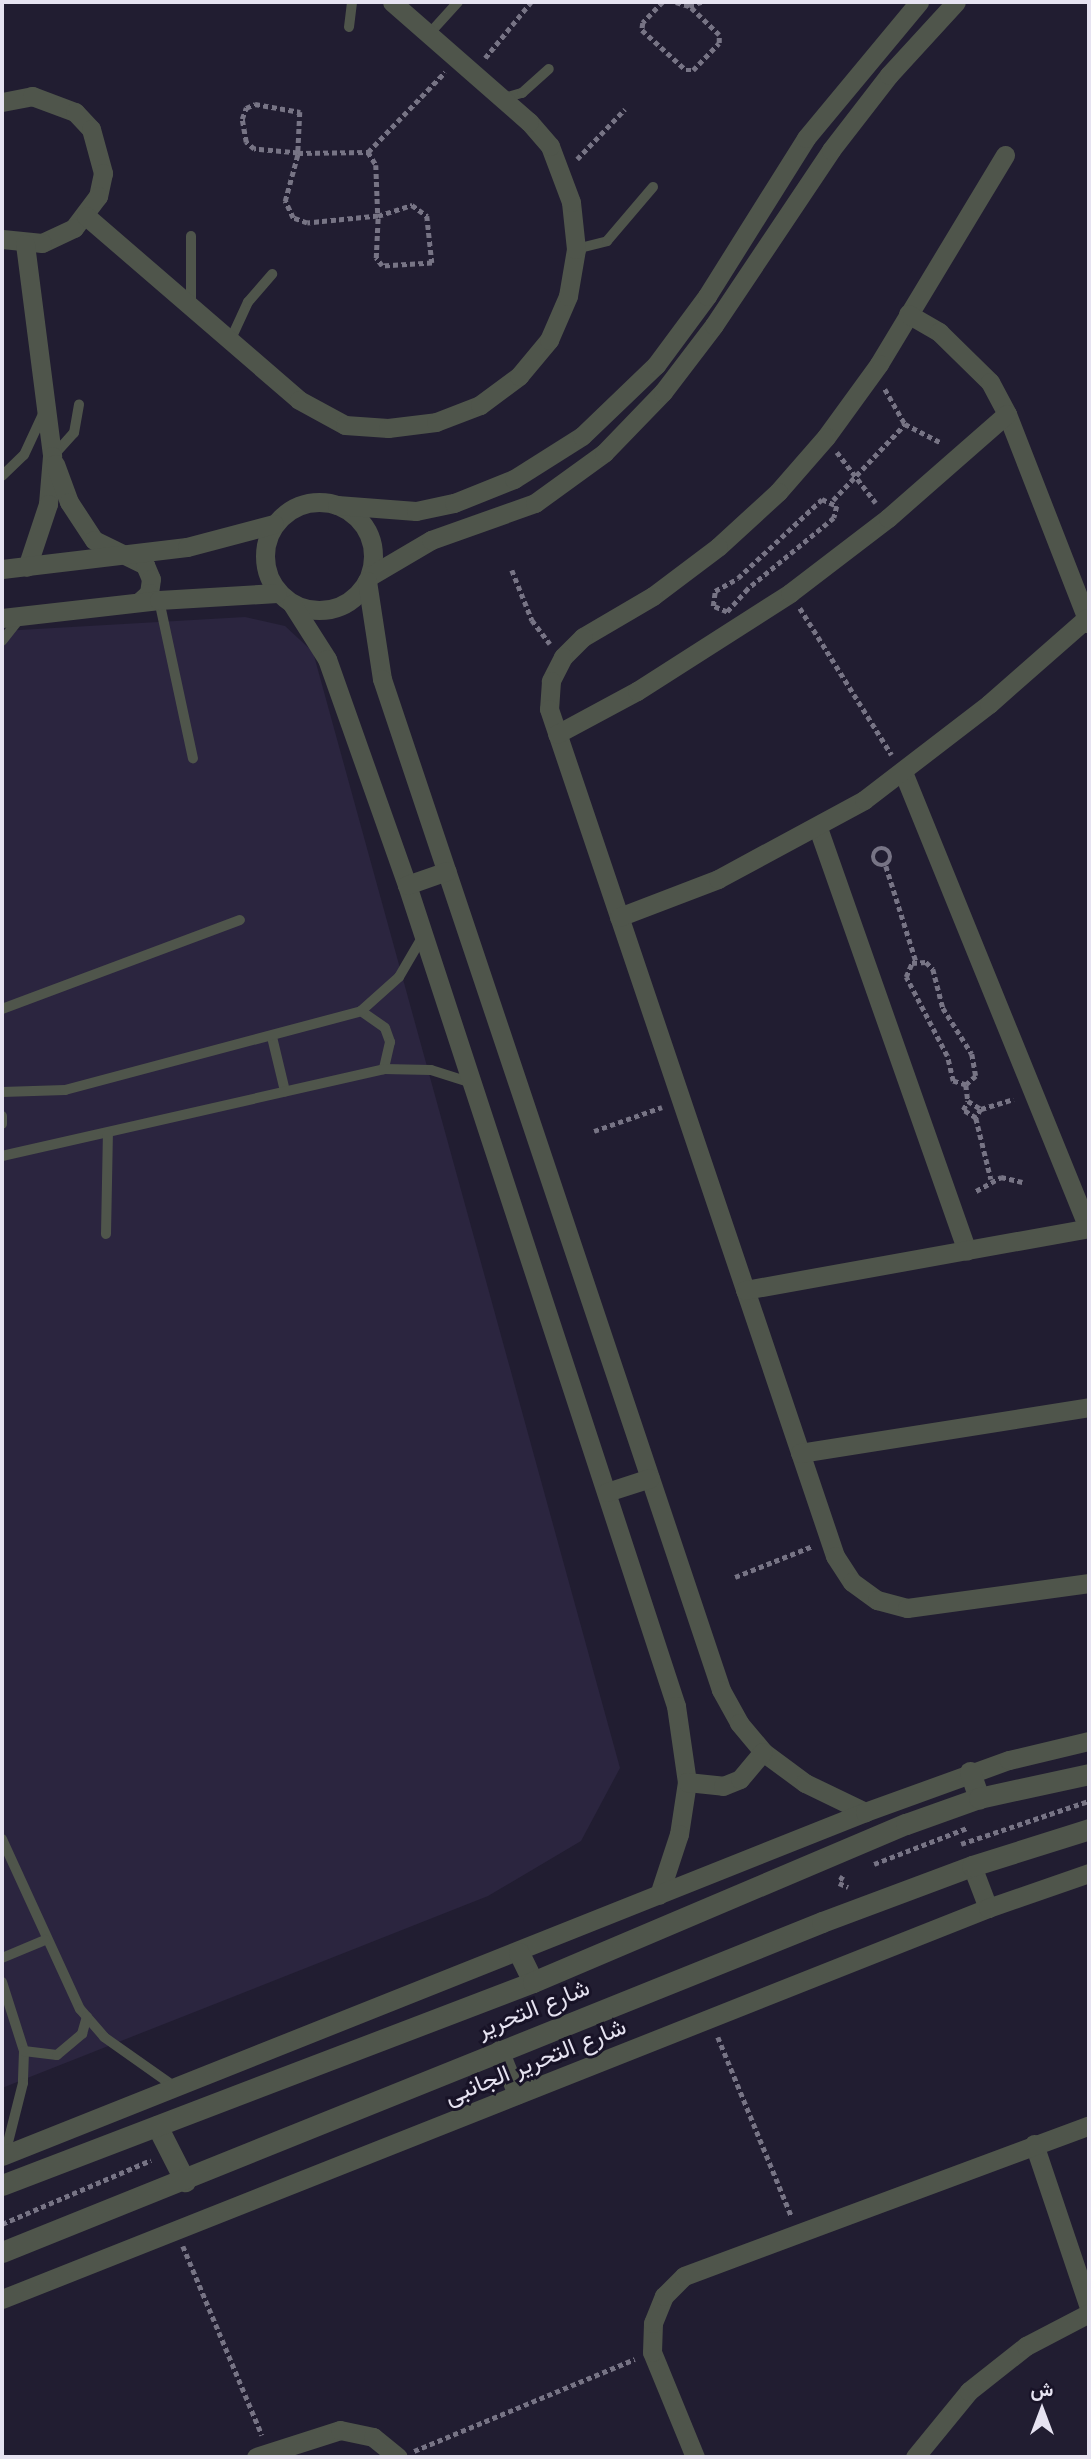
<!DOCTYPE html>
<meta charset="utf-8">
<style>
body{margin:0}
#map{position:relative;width:1091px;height:2459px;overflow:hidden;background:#211d31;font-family:"PT Sans",Vazirmatn,sans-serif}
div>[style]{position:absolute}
.built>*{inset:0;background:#2b253f}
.path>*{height:4.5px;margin-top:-2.25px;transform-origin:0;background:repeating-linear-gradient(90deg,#777485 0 5px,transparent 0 8.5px)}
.path>.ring{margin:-2.25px;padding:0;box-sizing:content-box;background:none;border:4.5px solid #777485;border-radius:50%}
.service>*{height:10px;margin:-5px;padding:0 5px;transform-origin:5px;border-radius:5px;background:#4f554b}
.minor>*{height:19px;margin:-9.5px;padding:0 9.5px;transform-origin:9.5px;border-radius:9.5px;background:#4f554b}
.minor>.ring{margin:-9.5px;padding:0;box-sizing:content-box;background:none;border:19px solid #4f554b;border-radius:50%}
.tertiary>*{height:21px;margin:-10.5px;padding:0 10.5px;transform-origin:10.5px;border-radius:10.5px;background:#4f554b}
span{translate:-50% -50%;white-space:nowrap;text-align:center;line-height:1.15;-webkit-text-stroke:6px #181327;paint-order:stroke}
.street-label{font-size:24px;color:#e6e3f1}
.frame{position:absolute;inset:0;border:4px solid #e6e3f1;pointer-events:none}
.north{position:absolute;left:1007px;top:2375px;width:70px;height:70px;-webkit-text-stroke:5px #181327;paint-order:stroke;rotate:0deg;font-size:19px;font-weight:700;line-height:28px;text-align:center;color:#e6e3f1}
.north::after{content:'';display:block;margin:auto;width:24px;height:32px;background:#e6e3f1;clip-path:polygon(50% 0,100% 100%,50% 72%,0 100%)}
</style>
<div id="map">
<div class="built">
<i style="clip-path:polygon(245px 617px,285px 626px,313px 652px,620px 1768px,581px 1841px,488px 1896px,2px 2088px,2px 631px)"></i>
</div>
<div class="path">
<i style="left:663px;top:2px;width:29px;rotate:134deg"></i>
<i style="left:643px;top:23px;width:7px;rotate:98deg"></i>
<i style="left:642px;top:30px;width:59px;rotate:42.3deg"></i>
<i style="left:686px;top:70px;width:7px"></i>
<i style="left:693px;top:70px;width:37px;rotate:-46deg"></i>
<i style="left:719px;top:43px;width:8px;rotate:-90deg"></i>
<i style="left:719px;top:35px;width:42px;rotate:-136deg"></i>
<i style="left:676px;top:2px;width:14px;rotate:17deg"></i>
<i style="left:689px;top:6px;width:13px;rotate:-18deg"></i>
<i style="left:485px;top:58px;width:72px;rotate:-50.6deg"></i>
<i style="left:300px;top:112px;width:41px;rotate:92.8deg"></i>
<i style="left:298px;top:153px;width:70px;rotate:-0.8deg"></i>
<i style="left:368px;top:152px;width:15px;rotate:58deg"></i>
<i style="left:376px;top:165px;width:51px;rotate:87.8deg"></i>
<i style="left:378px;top:216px;width:71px;rotate:174.4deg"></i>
<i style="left:307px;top:223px;width:15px;rotate:-160deg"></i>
<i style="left:293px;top:218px;width:19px;rotate:-115deg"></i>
<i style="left:285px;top:201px;width:50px;rotate:-74.8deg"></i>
<i style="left:298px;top:153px;width:44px;rotate:-174.8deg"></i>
<i style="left:254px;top:149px;width:11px;rotate:-139deg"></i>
<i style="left:246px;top:142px;width:23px;rotate:-100deg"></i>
<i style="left:242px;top:119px;width:12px;rotate:-70deg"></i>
<i style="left:246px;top:108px;width:10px;rotate:-24deg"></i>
<i style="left:255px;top:104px;width:46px;rotate:10.1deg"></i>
<i style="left:368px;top:152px;width:111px;rotate:-46.1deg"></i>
<i style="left:577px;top:159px;width:69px;rotate:-46.2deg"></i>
<i style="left:412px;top:205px;width:19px;rotate:36deg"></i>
<i style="left:427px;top:216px;width:47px;rotate:83.9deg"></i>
<i style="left:432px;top:263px;width:50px;rotate:176.6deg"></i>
<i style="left:382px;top:266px;width:10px;rotate:-127deg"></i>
<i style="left:376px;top:258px;width:42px;rotate:-87.3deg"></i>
<i style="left:378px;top:216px;width:36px;rotate:-18deg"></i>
<i style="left:885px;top:389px;width:40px;rotate:60.3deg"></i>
<i style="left:905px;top:424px;width:42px;rotate:27.2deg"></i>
<i style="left:837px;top:452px;width:64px;rotate:52.6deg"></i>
<i style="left:822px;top:499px;width:17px;rotate:25deg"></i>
<i style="left:837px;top:506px;width:12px;rotate:104deg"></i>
<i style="left:834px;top:518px;width:112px;rotate:140.5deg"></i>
<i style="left:748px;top:589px;width:31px;rotate:132deg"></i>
<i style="left:727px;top:612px;width:15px;rotate:-157deg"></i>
<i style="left:713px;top:606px;width:15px;rotate:-82deg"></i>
<i style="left:715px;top:591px;width:26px;rotate:-29deg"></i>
<i style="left:738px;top:578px;width:115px;rotate:-43.2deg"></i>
<i style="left:833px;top:500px;width:105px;rotate:-46.5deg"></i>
<i style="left:512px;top:570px;width:54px;rotate:68.2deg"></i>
<i style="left:532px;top:620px;width:30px;rotate:53deg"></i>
<i style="left:800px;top:608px;width:173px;rotate:58deg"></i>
<i class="ring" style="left:873px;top:848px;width:13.5px;height:13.5px"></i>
<i style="left:886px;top:866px;width:100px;rotate:72.5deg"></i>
<i style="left:926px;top:962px;width:10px;rotate:45deg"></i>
<i style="left:933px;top:969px;width:40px;rotate:75.6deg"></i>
<i style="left:943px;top:1008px;width:54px;rotate:57.8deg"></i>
<i style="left:972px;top:1054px;width:22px;rotate:80deg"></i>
<i style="left:976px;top:1076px;width:13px;rotate:138deg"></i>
<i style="left:966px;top:1085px;width:14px;rotate:-163deg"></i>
<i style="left:953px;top:1081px;width:26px;rotate:-103deg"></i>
<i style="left:947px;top:1056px;width:89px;rotate:-117.4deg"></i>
<i style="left:906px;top:977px;width:15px;rotate:-67deg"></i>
<i style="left:912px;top:963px;width:14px;rotate:-4deg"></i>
<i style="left:966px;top:1085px;width:16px;rotate:83deg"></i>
<i style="left:981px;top:1109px;width:34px;rotate:-17deg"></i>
<i style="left:976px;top:1118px;width:15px;rotate:-148deg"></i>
<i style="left:963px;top:1110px;width:10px;rotate:-61deg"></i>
<i style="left:968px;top:1101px;width:15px;rotate:32deg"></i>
<i style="left:981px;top:1109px;width:10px;rotate:119deg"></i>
<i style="left:976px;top:1118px;width:63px;rotate:76.2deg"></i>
<i style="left:594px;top:1131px;width:72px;rotate:-19.4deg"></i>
<i style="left:976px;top:1191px;width:29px;rotate:-29deg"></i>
<i style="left:1001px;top:1177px;width:22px;rotate:13deg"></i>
<i style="left:735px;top:1577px;width:84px;rotate:-21.7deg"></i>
<i style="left:961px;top:1844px;width:135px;rotate:-18.6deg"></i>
<i style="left:874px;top:1864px;width:100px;rotate:-21.2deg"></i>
<i style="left:843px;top:1876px;width:8px;rotate:120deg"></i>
<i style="left:839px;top:1883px;width:10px;rotate:24deg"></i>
<i style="left:718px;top:2037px;width:195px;rotate:67.7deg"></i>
<i style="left:2px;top:2224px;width:162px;rotate:-23.2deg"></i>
<i style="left:183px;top:2246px;width:205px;rotate:67.3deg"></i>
<i style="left:414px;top:2451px;width:239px;rotate:-22.6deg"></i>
</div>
<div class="service">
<i style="left:349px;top:27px;width:25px;rotate:-83deg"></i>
<i style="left:429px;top:34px;width:43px;rotate:-47.8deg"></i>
<i style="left:504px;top:98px;width:19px;rotate:-16deg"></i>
<i style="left:522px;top:93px;width:36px;rotate:-42deg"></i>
<i style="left:576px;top:249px;width:32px;rotate:-14deg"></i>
<i style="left:607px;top:241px;width:71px;rotate:-49.6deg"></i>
<i style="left:191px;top:306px;width:70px;rotate:-90deg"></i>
<i style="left:230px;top:341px;width:43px;rotate:-65.2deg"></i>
<i style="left:248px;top:302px;width:37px;rotate:-49deg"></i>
<i style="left:53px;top:456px;width:31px;rotate:-48deg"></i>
<i style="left:74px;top:433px;width:29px;rotate:-80deg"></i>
<i style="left:2px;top:476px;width:30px;rotate:-44deg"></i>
<i style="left:24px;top:455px;width:47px;rotate:-65.1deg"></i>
<i style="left:159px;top:600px;width:162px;rotate:77.9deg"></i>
<i style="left:2px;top:641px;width:31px;rotate:-52deg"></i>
<i style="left:2px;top:1009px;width:254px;rotate:-20.5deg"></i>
<i style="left:361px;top:1011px;width:29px;rotate:35deg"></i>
<i style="left:385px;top:1028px;width:15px;rotate:70deg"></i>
<i style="left:390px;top:1042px;width:28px;rotate:103deg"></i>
<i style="left:272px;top:1037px;width:56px;rotate:76.5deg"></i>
<i style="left:2px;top:1092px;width:63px;rotate:-1.8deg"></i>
<i style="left:65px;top:1090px;width:306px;rotate:-14.9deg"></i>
<i style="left:361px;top:1011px;width:51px;rotate:-41.8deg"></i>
<i style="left:399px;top:977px;width:48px;rotate:-59.7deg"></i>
<i style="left:2px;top:1116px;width:8px;rotate:90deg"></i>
<i style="left:2px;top:1156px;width:392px;rotate:-12.8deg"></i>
<i style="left:384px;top:1069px;width:47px;rotate:1.2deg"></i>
<i style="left:431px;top:1070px;width:43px;rotate:17.6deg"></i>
<i style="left:106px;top:1234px;width:100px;rotate:-88.9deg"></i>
<i style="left:2px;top:1839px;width:187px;rotate:65.4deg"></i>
<i style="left:80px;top:2009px;width:37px;rotate:49deg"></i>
<i style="left:104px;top:2037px;width:87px;rotate:35.2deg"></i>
<i style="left:2px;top:1958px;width:47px;rotate:-22.7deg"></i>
<i style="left:2px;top:1982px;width:72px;rotate:72.3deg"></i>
<i style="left:24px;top:2051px;width:32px;rotate:92deg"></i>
<i style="left:23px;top:2083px;width:73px;rotate:104.2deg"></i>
<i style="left:24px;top:2051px;width:33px;rotate:7deg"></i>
<i style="left:57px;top:2055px;width:33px;rotate:-40deg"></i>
<i style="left:82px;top:2034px;width:18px;rotate:-74deg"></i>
</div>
<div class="minor">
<i style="left:2px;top:102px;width:31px;rotate:-11deg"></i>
<i style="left:32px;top:96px;width:46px;rotate:20.4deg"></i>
<i style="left:75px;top:112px;width:23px;rotate:47deg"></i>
<i style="left:91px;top:129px;width:46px;rotate:74.7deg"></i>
<i style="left:103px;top:173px;width:24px;rotate:102deg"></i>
<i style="left:98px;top:196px;width:40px;rotate:127deg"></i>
<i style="left:74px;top:228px;width:35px;rotate:155deg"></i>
<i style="left:42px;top:243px;width:40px;rotate:-174.3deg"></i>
<i style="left:1005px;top:155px;width:244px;rotate:121.1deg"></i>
<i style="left:879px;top:364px;width:90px;rotate:126deg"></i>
<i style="left:826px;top:437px;width:73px;rotate:131.1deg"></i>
<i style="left:778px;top:492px;width:81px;rotate:137.5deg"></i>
<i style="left:718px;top:547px;width:81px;rotate:143deg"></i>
<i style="left:653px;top:596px;width:81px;rotate:149.6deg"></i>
<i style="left:583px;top:637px;width:28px;rotate:135deg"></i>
<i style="left:563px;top:657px;width:27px;rotate:117deg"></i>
<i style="left:551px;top:681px;width:28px;rotate:94deg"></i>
<i style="left:549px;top:709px;width:894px;rotate:71.34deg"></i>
<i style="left:835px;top:1556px;width:31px;rotate:57deg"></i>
<i style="left:852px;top:1582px;width:31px;rotate:36deg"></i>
<i style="left:877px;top:1600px;width:31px;rotate:15deg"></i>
<i style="left:907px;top:1608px;width:184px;rotate:-7.8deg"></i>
<i style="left:86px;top:216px;width:281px;rotate:40.8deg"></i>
<i style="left:299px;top:400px;width:52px;rotate:28.5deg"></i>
<i style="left:345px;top:425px;width:43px;rotate:4deg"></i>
<i style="left:388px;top:428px;width:48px;rotate:-7.1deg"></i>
<i style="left:436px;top:422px;width:47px;rotate:-21.1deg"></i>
<i style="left:480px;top:405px;width:49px;rotate:-36.6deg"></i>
<i style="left:519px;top:376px;width:47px;rotate:-50.2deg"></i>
<i style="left:549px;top:340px;width:48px;rotate:-66.6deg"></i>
<i style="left:568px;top:296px;width:48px;rotate:-80.3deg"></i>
<i style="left:576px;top:249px;width:47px;rotate:-96.1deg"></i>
<i style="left:571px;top:202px;width:60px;rotate:-110.6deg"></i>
<i style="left:550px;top:146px;width:32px;rotate:-131deg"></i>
<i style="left:529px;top:122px;width:182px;rotate:-138.8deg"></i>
<i style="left:25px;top:244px;width:214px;rotate:82.7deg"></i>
<i style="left:52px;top:456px;width:48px;rotate:94.8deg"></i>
<i style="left:48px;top:504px;width:66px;rotate:108.4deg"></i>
<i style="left:908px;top:314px;width:36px;rotate:30deg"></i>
<i style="left:939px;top:332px;width:71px;rotate:44.4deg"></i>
<i style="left:990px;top:382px;width:36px;rotate:62deg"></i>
<i style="left:1007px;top:414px;width:225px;rotate:68.7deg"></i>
<i style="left:55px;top:464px;width:40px;rotate:69.8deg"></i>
<i style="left:69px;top:502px;width:45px;rotate:56.7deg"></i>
<i style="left:94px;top:540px;width:57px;rotate:26.1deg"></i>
<i style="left:145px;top:565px;width:15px;rotate:67deg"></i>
<i style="left:151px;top:579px;width:14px;rotate:98deg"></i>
<i style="left:149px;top:593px;width:13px;rotate:138deg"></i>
<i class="ring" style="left:265px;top:502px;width:89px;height:89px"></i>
<i style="left:337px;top:505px;width:79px;rotate:4.3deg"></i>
<i style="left:416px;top:511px;width:39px;rotate:-12deg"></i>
<i style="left:454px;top:503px;width:65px;rotate:-21.8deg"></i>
<i style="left:514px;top:479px;width:80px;rotate:-32.3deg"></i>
<i style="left:582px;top:436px;width:103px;rotate:-43.8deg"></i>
<i style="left:656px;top:365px;width:86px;rotate:-53.5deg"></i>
<i style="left:707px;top:296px;width:186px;rotate:-57.9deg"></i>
<i style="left:806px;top:138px;width:177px;rotate:-50.3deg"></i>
<i style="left:2px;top:569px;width:186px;rotate:-6.8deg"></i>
<i style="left:187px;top:547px;width:90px;rotate:-14.8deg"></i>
<i style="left:370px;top:576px;width:71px;rotate:-30.5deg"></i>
<i style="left:431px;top:540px;width:110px;rotate:-19.6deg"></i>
<i style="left:535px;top:503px;width:85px;rotate:-35.9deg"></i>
<i style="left:604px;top:453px;width:85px;rotate:-46deg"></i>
<i style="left:663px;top:392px;width:84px;rotate:-52.7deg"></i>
<i style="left:714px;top:325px;width:211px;rotate:-56.2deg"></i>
<i style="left:831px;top:150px;width:95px;rotate:-52.3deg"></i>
<i style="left:889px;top:75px;width:99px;rotate:-47.5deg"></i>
<i style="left:367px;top:581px;width:99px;rotate:81.3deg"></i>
<i style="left:382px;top:679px;width:1066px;rotate:71.46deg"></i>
<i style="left:721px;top:1690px;width:38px;rotate:61deg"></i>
<i style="left:739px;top:1723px;width:38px;rotate:50deg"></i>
<i style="left:763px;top:1752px;width:52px;rotate:36.4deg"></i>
<i style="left:805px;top:1783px;width:67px;rotate:25.8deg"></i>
<i style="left:292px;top:604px;width:65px;rotate:57.5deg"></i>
<i style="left:327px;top:659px;width:240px;rotate:70.5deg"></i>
<i style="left:407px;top:885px;width:864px;rotate:71.86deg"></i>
<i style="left:676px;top:1706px;width:77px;rotate:81.8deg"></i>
<i style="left:687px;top:1782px;width:53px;rotate:98.7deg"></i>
<i style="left:679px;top:1834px;width:64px;rotate:108.2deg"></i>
<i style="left:2px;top:618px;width:158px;rotate:-6.5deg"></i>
<i style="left:159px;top:600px;width:118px;rotate:-3.4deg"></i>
<i style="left:557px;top:734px;width:91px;rotate:-28.3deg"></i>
<i style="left:637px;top:691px;width:182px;rotate:-32.6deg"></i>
<i style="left:790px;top:593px;width:123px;rotate:-37.4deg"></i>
<i style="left:888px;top:518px;width:158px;rotate:-41.2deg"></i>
<i style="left:903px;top:772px;width:492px;rotate:67.9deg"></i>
<i style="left:818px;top:828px;width:448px;rotate:70.6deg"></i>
<i style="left:407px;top:885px;width:42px;rotate:-19.3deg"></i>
<i style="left:619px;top:917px;width:106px;rotate:-21deg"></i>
<i style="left:718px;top:879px;width:166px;rotate:-28.4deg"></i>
<i style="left:864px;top:800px;width:158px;rotate:-37.5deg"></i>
<i style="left:989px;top:704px;width:130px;rotate:-41.3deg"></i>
<i style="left:745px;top:1290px;width:350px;rotate:-10.2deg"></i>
<i style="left:800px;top:1453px;width:293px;rotate:-9deg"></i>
<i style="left:607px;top:1492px;width:45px;rotate:-18deg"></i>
<i style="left:687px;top:1782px;width:36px;rotate:6deg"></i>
<i style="left:723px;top:1786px;width:18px;rotate:-22deg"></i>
<i style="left:740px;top:1779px;width:35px;rotate:-50deg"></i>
<i style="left:972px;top:1866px;width:45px;rotate:69.1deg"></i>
<i style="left:499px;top:2050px;width:48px;rotate:67.8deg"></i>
<i style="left:1034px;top:2144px;width:172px;rotate:71.4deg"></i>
<i style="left:2px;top:2156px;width:929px;rotate:-21.73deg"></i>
<i style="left:865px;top:1812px;width:153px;rotate:-19.9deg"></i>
<i style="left:1009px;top:1760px;width:82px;rotate:-13.4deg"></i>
<i style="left:2px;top:2299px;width:1061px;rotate:-21.63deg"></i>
<i style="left:988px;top:1908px;width:107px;rotate:-19.1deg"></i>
<i style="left:256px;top:2457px;width:88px;rotate:-17.8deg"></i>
<i style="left:340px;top:2430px;width:34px;rotate:12deg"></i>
<i style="left:373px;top:2437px;width:32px;rotate:39deg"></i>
<i style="left:695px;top:2457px;width:113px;rotate:-112.3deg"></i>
<i style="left:652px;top:2352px;width:29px;rotate:-88deg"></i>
<i style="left:653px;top:2323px;width:29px;rotate:-68deg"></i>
<i style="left:664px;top:2296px;width:28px;rotate:-45deg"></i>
<i style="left:684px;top:2276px;width:432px;rotate:-20.4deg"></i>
<i style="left:915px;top:2457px;width:85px;rotate:-50.7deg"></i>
<i style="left:969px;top:2391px;width:73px;rotate:-38.3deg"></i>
<i style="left:1026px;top:2346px;width:71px;rotate:-27.6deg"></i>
</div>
<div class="tertiary">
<i style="left:970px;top:1772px;width:28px;rotate:71deg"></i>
<i style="left:519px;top:1953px;width:32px;rotate:64deg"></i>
<i style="left:157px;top:2126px;width:62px;rotate:63deg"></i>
<i style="left:2px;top:2185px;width:568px;rotate:-20.92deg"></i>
<i style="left:533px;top:1982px;width:405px;rotate:-23deg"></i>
<i style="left:906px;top:1824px;width:77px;rotate:-19.6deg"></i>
<i style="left:979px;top:1798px;width:113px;rotate:-12.3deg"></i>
<i style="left:2px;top:2252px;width:884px;rotate:-21.92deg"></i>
<i style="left:822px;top:1922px;width:160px;rotate:-20.5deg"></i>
<i style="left:972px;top:1866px;width:123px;rotate:-17.5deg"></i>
</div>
<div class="street-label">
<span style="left:533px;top:2008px;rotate:-22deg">شارع التحرير</span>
<span style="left:535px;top:2061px;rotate:-22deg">شارع التحرير الجانبى</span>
</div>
<div class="frame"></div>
<div class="north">ش</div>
</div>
